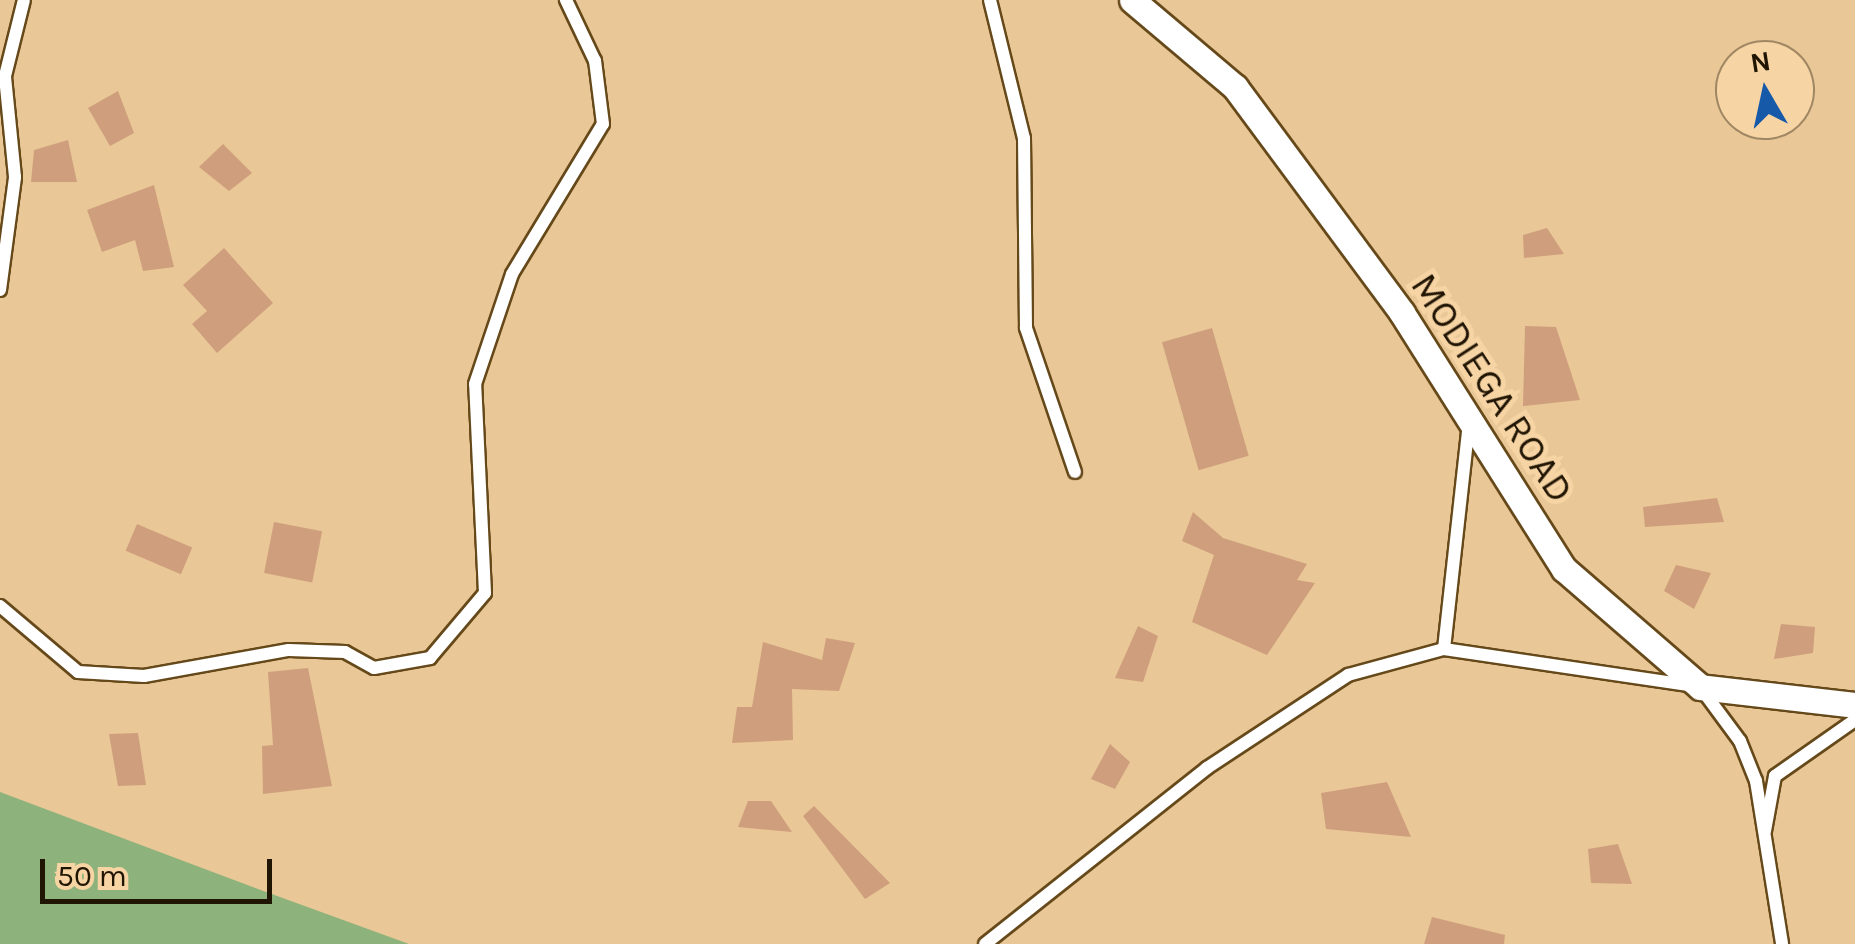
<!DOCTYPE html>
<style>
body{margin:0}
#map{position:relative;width:1855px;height:944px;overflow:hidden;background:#e9c796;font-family:Karla,sans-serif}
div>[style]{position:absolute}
.green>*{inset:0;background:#8db27c}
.building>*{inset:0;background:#cf9f7d;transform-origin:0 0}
.roads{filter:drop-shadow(2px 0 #66491a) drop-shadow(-2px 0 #66491a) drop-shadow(0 2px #66491a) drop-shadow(0 -2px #66491a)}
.service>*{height:12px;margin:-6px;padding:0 6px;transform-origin:6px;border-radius:6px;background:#fff}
.minor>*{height:25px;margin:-12.5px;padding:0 12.5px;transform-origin:12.5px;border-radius:12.5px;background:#fff}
span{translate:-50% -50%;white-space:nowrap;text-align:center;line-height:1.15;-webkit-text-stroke:10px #f6d4a3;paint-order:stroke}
.street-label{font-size:38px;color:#201403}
.north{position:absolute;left:1715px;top:40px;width:100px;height:100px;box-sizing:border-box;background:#f6d4a3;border:2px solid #a08763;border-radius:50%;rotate:351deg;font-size:28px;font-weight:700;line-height:40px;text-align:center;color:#201403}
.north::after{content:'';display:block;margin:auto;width:35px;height:45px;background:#1759a9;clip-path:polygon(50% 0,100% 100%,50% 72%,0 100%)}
.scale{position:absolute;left:40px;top:859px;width:232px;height:45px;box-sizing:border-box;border:5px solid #201403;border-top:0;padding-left:12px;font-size:30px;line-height:35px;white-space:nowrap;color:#201403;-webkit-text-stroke:8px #f6d4a3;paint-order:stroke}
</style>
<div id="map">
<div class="green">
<i style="clip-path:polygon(0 792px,258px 889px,409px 944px,0 944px)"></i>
</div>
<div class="building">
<i style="clip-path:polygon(118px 91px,134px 133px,110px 146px,88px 108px)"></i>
<i style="clip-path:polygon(68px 140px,77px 182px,31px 182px,34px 150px)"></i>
<i style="clip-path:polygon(223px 144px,252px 173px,229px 191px,199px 167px)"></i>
<i style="clip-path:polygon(154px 185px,174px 267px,143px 271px,135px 240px,102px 252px,87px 210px)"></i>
<i style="clip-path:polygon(1547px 228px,1564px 254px,1524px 258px,1523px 235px)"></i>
<i style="clip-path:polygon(224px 248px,273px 303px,217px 353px,192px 324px,207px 311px,183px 285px)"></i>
<i style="clip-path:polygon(1525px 326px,1556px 327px,1580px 400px,1523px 406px)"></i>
<i style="left:1212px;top:328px;width:133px;height:52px;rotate:74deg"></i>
<i style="clip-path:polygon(1717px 498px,1724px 522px,1645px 527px,1643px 507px)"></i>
<i style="clip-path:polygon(1193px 512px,1223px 538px,1307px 564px,1297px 580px,1315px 583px,1267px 655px,1192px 622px,1214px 555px,1182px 541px)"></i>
<i style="left:274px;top:522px;width:49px;height:52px;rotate:11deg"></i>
<i style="left:137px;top:524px;width:60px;height:29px;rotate:23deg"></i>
<i style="clip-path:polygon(1676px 565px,1711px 573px,1694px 609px,1664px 591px)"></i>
<i style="clip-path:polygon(1781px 624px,1815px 627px,1813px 653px,1774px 659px)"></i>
<i style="clip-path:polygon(1138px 626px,1158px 636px,1143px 682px,1115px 678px)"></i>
<i style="clip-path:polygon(826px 638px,855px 643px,839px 691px,792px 689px,793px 740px,732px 743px,737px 707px,752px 707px,763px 642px,822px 660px)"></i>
<i style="clip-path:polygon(308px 668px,332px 786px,263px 794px,262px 746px,273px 745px,268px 672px)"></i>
<i style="clip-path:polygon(138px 733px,146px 785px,118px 786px,109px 734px)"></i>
<i style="clip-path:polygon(1110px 744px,1130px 762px,1115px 789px,1091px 779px)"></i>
<i style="clip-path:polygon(1387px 782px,1411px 837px,1326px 829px,1321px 793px)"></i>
<i style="clip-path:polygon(748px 801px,771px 801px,792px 832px,738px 827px)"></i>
<i style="clip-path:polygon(814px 806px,890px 883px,865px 899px,803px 816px)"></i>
<i style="clip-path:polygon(1618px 844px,1632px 884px,1591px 883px,1588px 849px)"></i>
<i style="clip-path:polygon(1432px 917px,1505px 935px,1504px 944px,1424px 944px)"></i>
</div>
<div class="roads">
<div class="service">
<i style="left:990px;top:0;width:142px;rotate:76.2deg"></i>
<i style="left:1024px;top:138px;width:190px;rotate:89.4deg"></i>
<i style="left:1026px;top:328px;width:152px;rotate:71.2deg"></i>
<i style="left:0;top:290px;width:114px;rotate:-82.4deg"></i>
<i style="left:15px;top:177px;width:101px;rotate:-95.7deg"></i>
<i style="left:5px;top:76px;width:78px;rotate:-76deg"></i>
<i style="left:0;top:606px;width:102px;rotate:40.2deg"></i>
<i style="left:78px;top:672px;width:66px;rotate:3.5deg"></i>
<i style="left:144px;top:676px;width:147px;rotate:-10.2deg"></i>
<i style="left:289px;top:650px;width:56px;rotate:2deg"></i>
<i style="left:345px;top:652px;width:33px;rotate:29deg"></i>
<i style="left:374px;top:668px;width:57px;rotate:-10.1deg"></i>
<i style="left:430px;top:658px;width:85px;rotate:-49.8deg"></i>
<i style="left:485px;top:593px;width:209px;rotate:-92.7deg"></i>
<i style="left:475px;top:384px;width:116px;rotate:-71.4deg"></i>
<i style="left:512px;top:274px;width:175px;rotate:-58.8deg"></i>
<i style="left:603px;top:124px;width:64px;rotate:-97.2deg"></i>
<i style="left:595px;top:61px;width:68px;rotate:-115.4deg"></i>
<i style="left:1444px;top:649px;width:227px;rotate:-83.7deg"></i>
<i style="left:1765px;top:831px;width:56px;rotate:-79.7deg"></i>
<i style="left:1775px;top:776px;width:98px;rotate:-35deg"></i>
<i style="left:985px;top:944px;width:283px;rotate:-38.4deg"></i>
<i style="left:1207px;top:768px;width:169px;rotate:-33.4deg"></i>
<i style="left:1348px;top:675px;width:99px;rotate:-15.2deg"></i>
<i style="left:1444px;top:649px;width:259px;rotate:8.4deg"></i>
<i style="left:1700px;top:687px;width:67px;rotate:53.5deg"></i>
<i style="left:1740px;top:741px;width:43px;rotate:68.2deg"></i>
<i style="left:1756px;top:781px;width:165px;rotate:80.9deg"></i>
</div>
<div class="minor">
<i style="left:1132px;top:0;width:135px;rotate:40.2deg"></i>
<i style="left:1235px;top:87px;width:281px;rotate:53.5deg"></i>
<i style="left:1402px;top:313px;width:303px;rotate:57.7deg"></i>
<i style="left:1564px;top:569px;width:180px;rotate:40.9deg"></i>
<i style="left:1700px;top:687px;width:156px;rotate:6.6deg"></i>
</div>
</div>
<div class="street-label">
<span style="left:1492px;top:388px;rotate:57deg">MODIEGA ROAD</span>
</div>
<div class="north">N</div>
<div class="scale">50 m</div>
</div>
